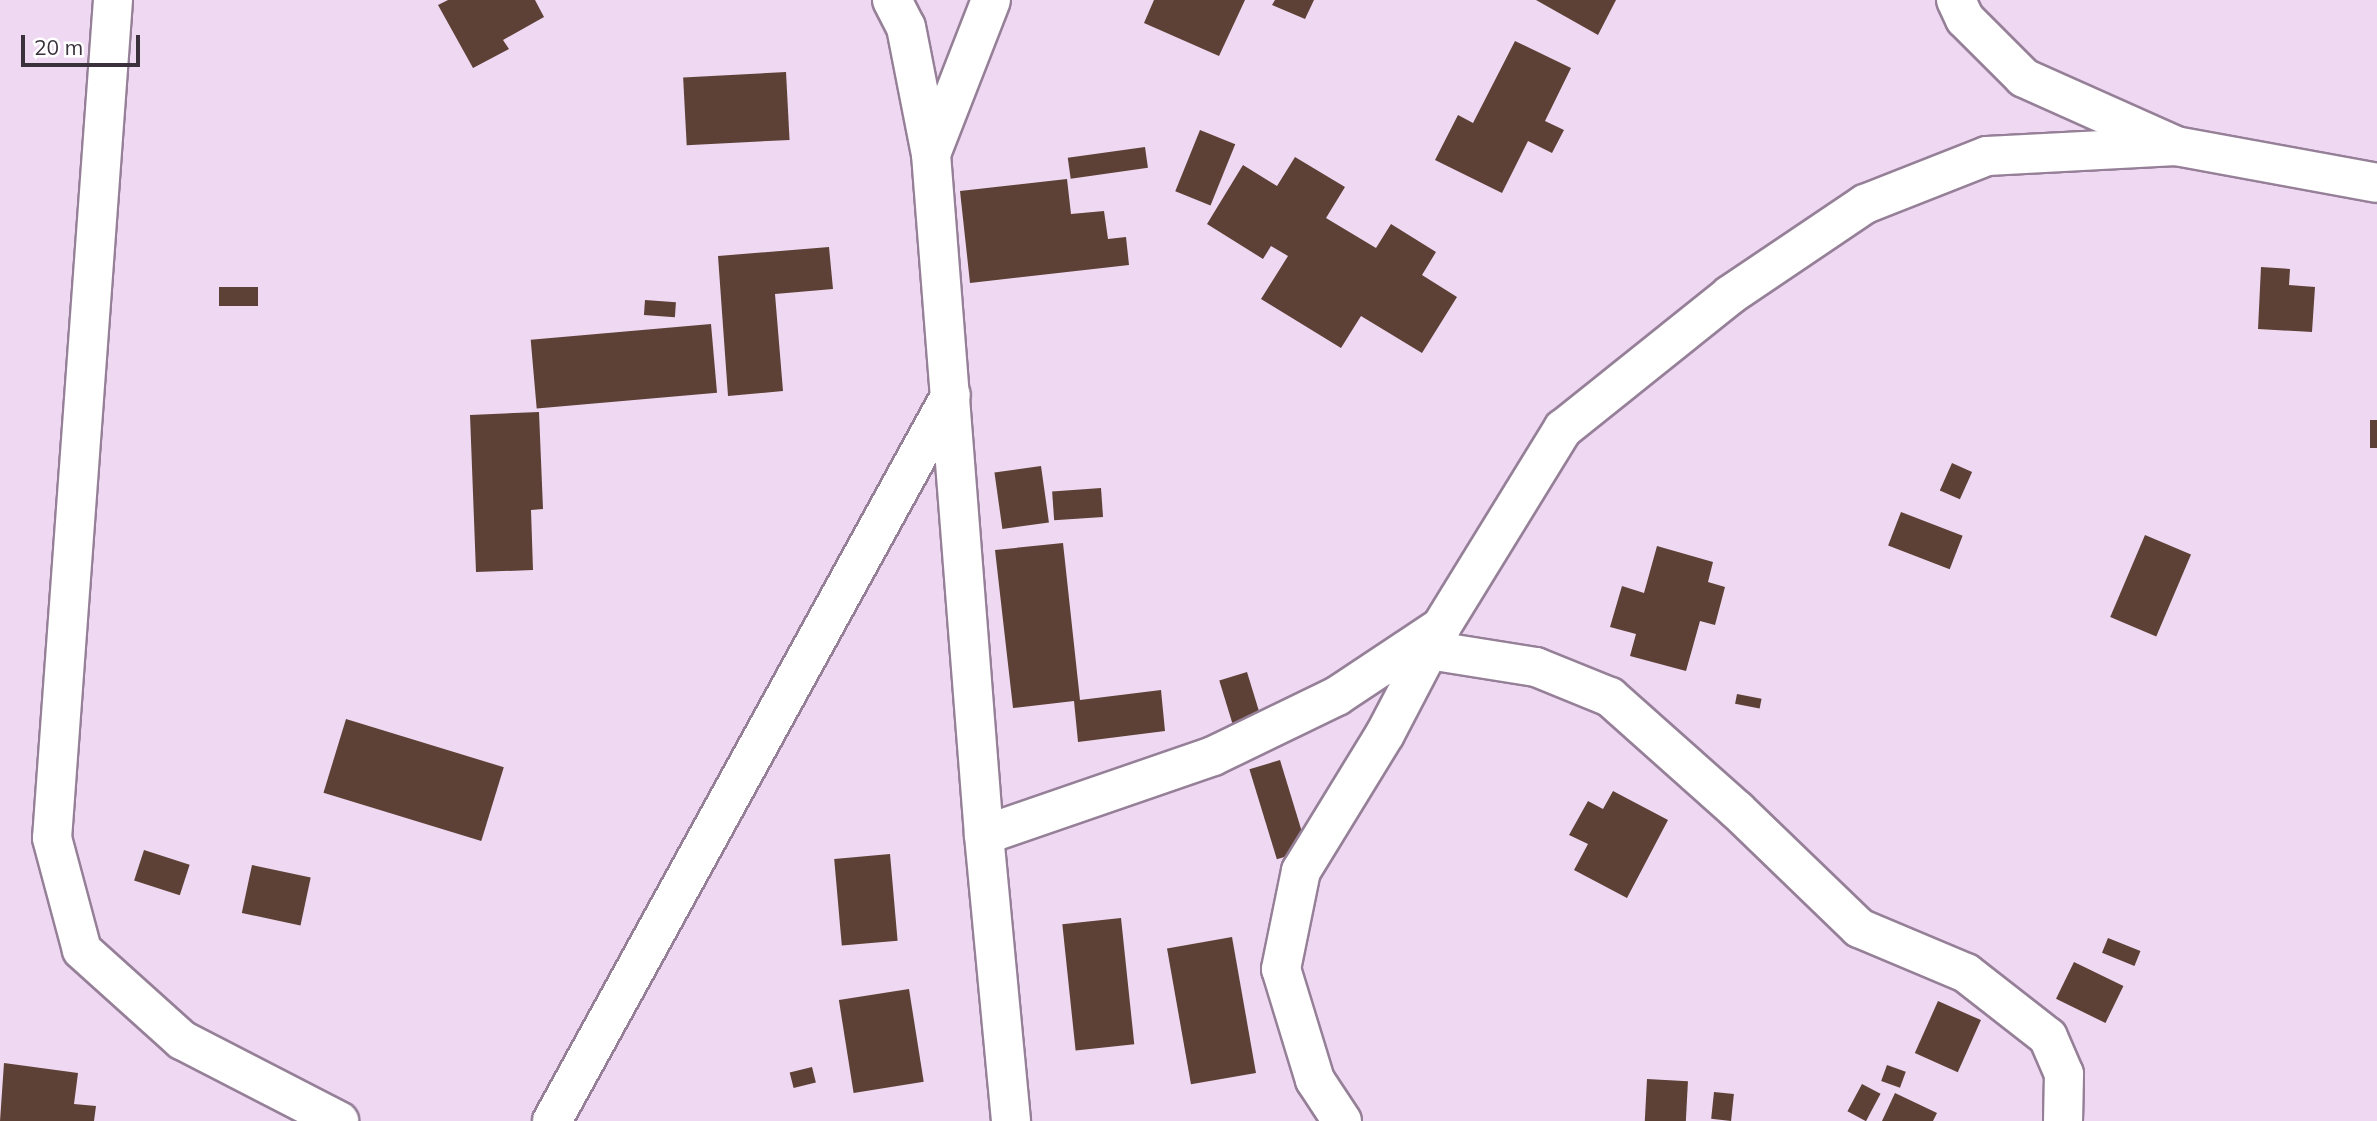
<!DOCTYPE html>
<style>
body{margin:0}
#map{position:relative;width:2377px;height:1121px;overflow:hidden;background:#efd8f2;font-family:Mulish,sans-serif}
div>[style]{position:absolute}
.building>*{inset:0;background:#5d4136;transform-origin:0 0}
.roads{filter:drop-shadow(2px 0 #958098) drop-shadow(-2px 0 #958098) drop-shadow(0 2px #958098) drop-shadow(0 -2px #958098)}
.street>*{height:38px;margin:-19px;padding:0 19px;transform-origin:19px;border-radius:19px;background:#fff}
span{translate:-50% -50%;white-space:nowrap;text-align:center;line-height:1.15;-webkit-text-stroke:7px #fff;paint-order:stroke}
.scale{position:absolute;left:21px;top:35px;width:119px;height:32px;box-sizing:border-box;border:4px solid #3a313c;border-top:0;padding-left:9px;font-size:21px;line-height:24px;white-space:nowrap;color:#3a313c;-webkit-text-stroke:5px #fff;paint-order:stroke}
</style>
<div id="map">
<div class="building">
<i style="clip-path:polygon(448px 0,535px 0,544px 17px,503px 40px,509px 49px,473px 68px,438px 5px)"></i>
<i style="clip-path:polygon(1154px 0,1245px 0,1219px 56px,1144px 23px)"></i>
<i style="clip-path:polygon(1275px 0,1314px 0,1305px 19px,1272px 5px)"></i>
<i style="clip-path:polygon(1536px 0,1616px 0,1598px 35px)"></i>
<i style="clip-path:polygon(1515px 41px,1571px 68px,1545px 121px,1564px 130px,1552px 153px,1528px 141px,1502px 193px,1435px 160px,1458px 115px,1473px 123px)"></i>
<i style="left:786px;top:72px;width:68px;height:103px;rotate:87deg"></i>
<i style="left:1200px;top:130px;width:38px;height:66px;rotate:22deg"></i>
<i style="left:1145px;top:147px;width:21px;height:78px;rotate:82deg"></i>
<i style="clip-path:polygon(1295px 157px,1345px 187px,1326px 218px,1376px 248px,1391px 224px,1436px 252px,1422px 275px,1457px 297px,1422px 353px,1361px 316px,1341px 348px,1261px 299px,1288px 256px,1271px 246px,1263px 259px,1207px 224px,1243px 165px,1277px 186px)"></i>
<i style="clip-path:polygon(1067px 179px,1071px 214px,1104px 211px,1108px 239px,1126px 237px,1129px 265px,970px 283px,960px 191px)"></i>
<i style="clip-path:polygon(829px 247px,833px 289px,775px 294px,783px 391px,728px 396px,718px 256px)"></i>
<i style="clip-path:polygon(2261px 267px,2290px 269px,2289px 285px,2315px 287px,2312px 332px,2258px 329px)"></i>
<i style="left:219px;top:287px;width:39px;height:19px"></i>
<i style="left:645px;top:300px;width:31px;height:15px;rotate:4deg"></i>
<i style="left:711px;top:324px;width:69px;height:181px;rotate:85deg"></i>
<i style="clip-path:polygon(539px 412px,543px 509px,531px 510px,533px 570px,476px 572px,470px 415px)"></i>
<i style="left:2370px;top:420px;width:7px;height:28px"></i>
<i style="left:1952px;top:463px;width:22px;height:30px;rotate:24deg"></i>
<i style="left:1041px;top:466px;width:57px;height:47px;rotate:82deg"></i>
<i style="left:1101px;top:488px;width:29px;height:49px;rotate:86deg"></i>
<i style="left:1901px;top:512px;width:66px;height:36px;rotate:21deg"></i>
<i style="left:2145px;top:535px;width:50px;height:89px;rotate:23deg"></i>
<i style="clip-path:polygon(1063px 543px,1080px 700px,1161px 690px,1165px 731px,1078px 742px,1074px 701px,1013px 708px,995px 550px)"></i>
<i style="clip-path:polygon(1657px 546px,1713px 562px,1708px 582px,1725px 587px,1715px 625px,1700px 621px,1686px 671px,1630px 656px,1636px 634px,1610px 627px,1622px 586px,1644px 593px)"></i>
<i style="left:1247px;top:672px;width:56px;height:29px;rotate:73deg"></i>
<i style="left:1737px;top:694px;width:25px;height:10px;rotate:11deg"></i>
<i style="left:346px;top:719px;width:165px;height:77px;rotate:17deg"></i>
<i style="left:1280px;top:760px;width:94px;height:32px;rotate:73deg"></i>
<i style="clip-path:polygon(1613px 791px,1668px 820px,1627px 898px,1574px 870px,1588px 844px,1569px 835px,1588px 801px,1603px 809px)"></i>
<i style="left:144px;top:850px;width:48px;height:32px;rotate:18deg"></i>
<i style="left:890px;top:854px;width:87px;height:56px;rotate:85deg"></i>
<i style="left:252px;top:865px;width:60px;height:49px;rotate:12deg"></i>
<i style="left:1121px;top:918px;width:127px;height:59px;rotate:84deg"></i>
<i style="left:1232px;top:937px;width:138px;height:66px;rotate:80deg"></i>
<i style="left:2108px;top:938px;width:35px;height:16px;rotate:22deg"></i>
<i style="left:2074px;top:962px;width:55px;height:41px;rotate:26deg"></i>
<i style="left:909px;top:989px;width:94px;height:71px;rotate:81deg"></i>
<i style="left:1938px;top:1001px;width:47px;height:57px;rotate:24deg"></i>
<i style="clip-path:polygon(4px 1063px,78px 1073px,74px 1104px,96px 1106px,94px 1121px,0 1121px)"></i>
<i style="left:1887px;top:1065px;width:20px;height:17px;rotate:20deg"></i>
<i style="left:812px;top:1067px;width:16px;height:23px;rotate:76deg"></i>
<i style="left:1647px;top:1079px;width:41px;height:42px;rotate:3deg"></i>
<i style="left:1862px;top:1084px;width:21px;height:31px;rotate:28deg"></i>
<i style="left:1714px;top:1092px;width:20px;height:27px;rotate:6deg"></i>
<i style="clip-path:polygon(1895px 1093px,1937px 1113px,1933px 1121px,1882px 1121px)"></i>
</div>
<div class="roads">
<div class="street">
<i style="left:113px;top:0;width:840px;rotate:94.16deg"></i>
<i style="left:52px;top:838px;width:116px;rotate:75deg"></i>
<i style="left:82px;top:950px;width:135px;rotate:42deg"></i>
<i style="left:182px;top:1040px;width:177px;rotate:27.3deg"></i>
<i style="left:892px;top:0;width:30px;rotate:63deg"></i>
<i style="left:906px;top:27px;width:129px;rotate:78.9deg"></i>
<i style="left:931px;top:154px;width:683px;rotate:85.55deg"></i>
<i style="left:984px;top:835px;width:287px;rotate:84.6deg"></i>
<i style="left:1956px;top:0;width:21px;rotate:65deg"></i>
<i style="left:1965px;top:19px;width:83px;rotate:45deg"></i>
<i style="left:2024px;top:78px;width:167px;rotate:24.1deg"></i>
<i style="left:2176px;top:146px;width:204px;rotate:10.4deg"></i>
<i style="left:931px;top:154px;width:165px;rotate:-68.7deg"></i>
<i style="left:1429px;top:650px;width:108px;rotate:9deg"></i>
<i style="left:1536px;top:667px;width:80px;rotate:22.1deg"></i>
<i style="left:1610px;top:697px;width:170px;rotate:41.7deg"></i>
<i style="left:1737px;top:810px;width:170px;rotate:44deg"></i>
<i style="left:1859px;top:928px;width:116px;rotate:22.8deg"></i>
<i style="left:1966px;top:973px;width:104px;rotate:38deg"></i>
<i style="left:2048px;top:1037px;width:40px;rotate:66.6deg"></i>
<i style="left:2064px;top:1074px;width:47px;rotate:91.2deg"></i>
<i style="left:984px;top:835px;width:242px;rotate:-19deg"></i>
<i style="left:1213px;top:756px;width:138px;rotate:-25.8deg"></i>
<i style="left:1337px;top:696px;width:125px;rotate:-33.6deg"></i>
<i style="left:1441px;top:627px;width:233px;rotate:-58.4deg"></i>
<i style="left:1563px;top:429px;width:214px;rotate:-38.7deg"></i>
<i style="left:1730px;top:295px;width:163px;rotate:-34deg"></i>
<i style="left:1865px;top:204px;width:131px;rotate:-21.5deg"></i>
<i style="left:1987px;top:156px;width:189px;rotate:-3deg"></i>
<i style="left:552px;top:1121px;width:828px;rotate:-61.21deg"></i>
<i style="left:1342px;top:1121px;width:49px;rotate:-123.4deg"></i>
<i style="left:1315px;top:1080px;width:116px;rotate:-107deg"></i>
<i style="left:1281px;top:969px;width:100px;rotate:-78.5deg"></i>
<i style="left:1301px;top:871px;width:161px;rotate:-58.5deg"></i>
<i style="left:1385px;top:734px;width:119px;rotate:-62.4deg"></i>
</div>
</div>
<div class="scale">20 m</div>
</div>
